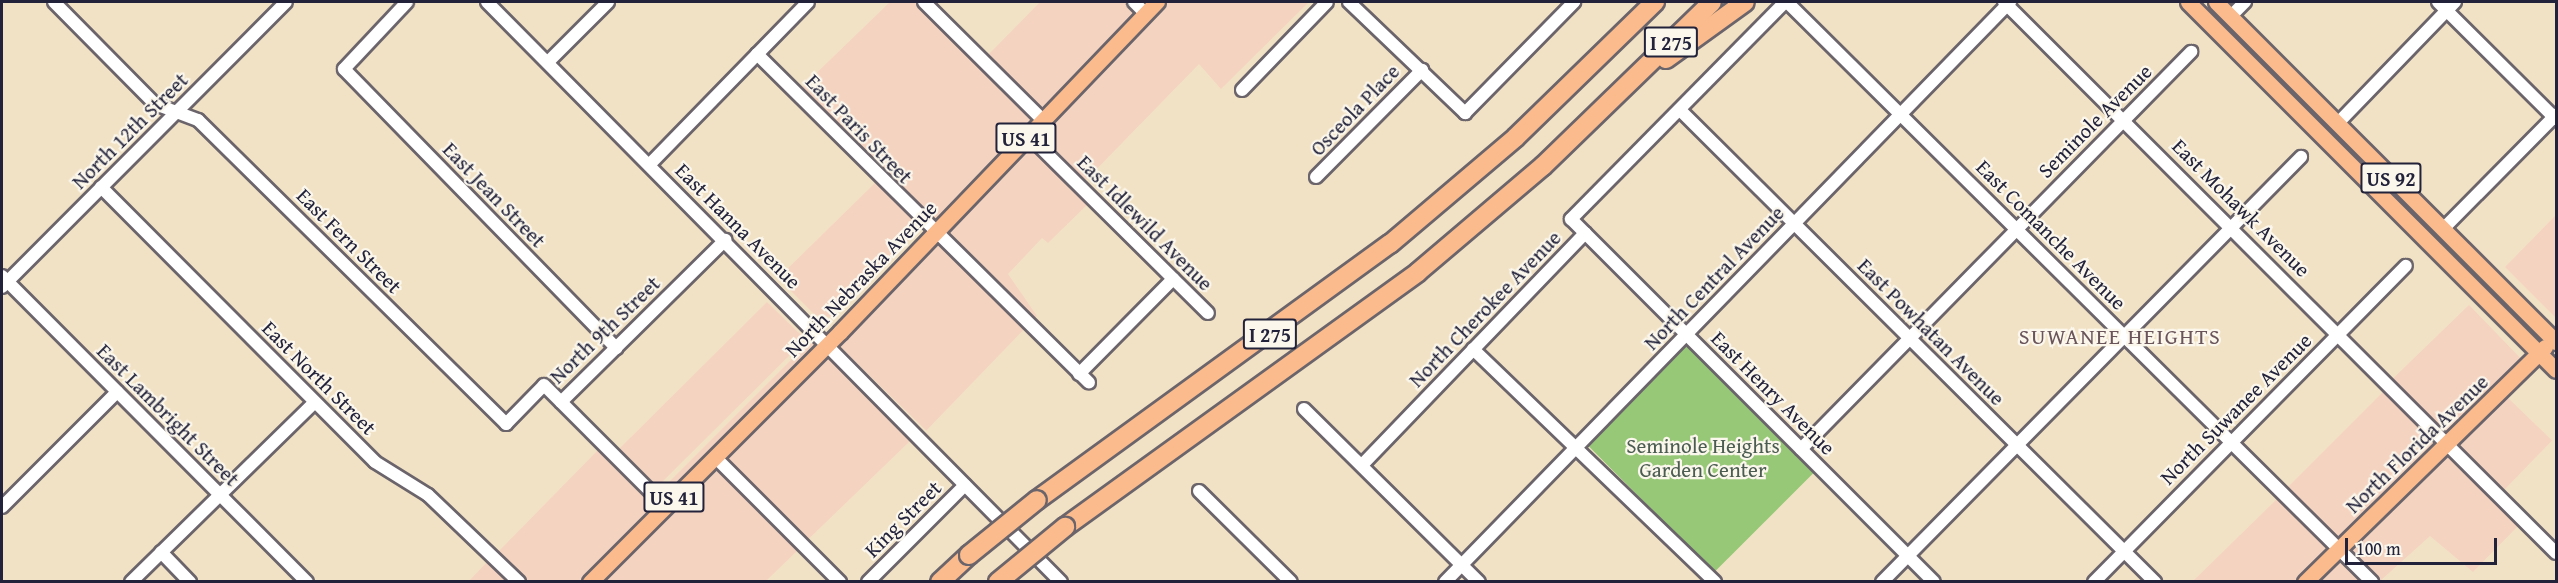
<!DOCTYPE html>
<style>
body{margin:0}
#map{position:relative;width:2558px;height:583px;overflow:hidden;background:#f2e2c5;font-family:"Gentium Book Plus",serif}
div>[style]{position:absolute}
.built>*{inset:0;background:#f4d3c0;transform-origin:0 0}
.green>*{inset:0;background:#96c878;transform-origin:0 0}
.roads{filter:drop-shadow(2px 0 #6b656b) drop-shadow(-2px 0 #6b656b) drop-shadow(0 2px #6b656b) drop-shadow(0 -2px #6b656b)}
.minor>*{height:12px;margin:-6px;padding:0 6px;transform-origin:6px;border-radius:6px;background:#fff}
.major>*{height:15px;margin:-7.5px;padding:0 7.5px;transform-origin:7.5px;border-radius:7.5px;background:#fbbb8c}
.highway>*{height:18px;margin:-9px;padding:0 9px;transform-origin:9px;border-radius:9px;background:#fbbb8c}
.bridges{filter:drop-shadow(2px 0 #6b656b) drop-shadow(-2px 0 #6b656b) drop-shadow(0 2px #6b656b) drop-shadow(0 -2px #6b656b)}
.highway-bridge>*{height:18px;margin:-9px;padding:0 9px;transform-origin:9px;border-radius:9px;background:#fbbb8c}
span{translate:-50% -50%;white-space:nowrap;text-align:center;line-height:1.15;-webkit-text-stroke:4.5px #fbf7ec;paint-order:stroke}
.shield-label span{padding:2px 4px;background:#fbf7ec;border:2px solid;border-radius:4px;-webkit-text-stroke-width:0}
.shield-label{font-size:20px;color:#22223b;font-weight:700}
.street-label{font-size:21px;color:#22223b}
.park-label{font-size:21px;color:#4b5c50}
.neighbourhood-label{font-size:22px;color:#6a555a;letter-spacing:1.5px}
.frame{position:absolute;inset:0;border:3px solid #22223b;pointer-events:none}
.scale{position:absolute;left:2345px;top:538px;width:152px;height:27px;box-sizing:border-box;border:3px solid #22223b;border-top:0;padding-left:8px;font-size:18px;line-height:21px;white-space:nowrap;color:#22223b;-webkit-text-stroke:4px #fbf7ec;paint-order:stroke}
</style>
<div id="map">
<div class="built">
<i style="clip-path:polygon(890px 2px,916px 2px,1035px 120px,935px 225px,801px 88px)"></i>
<i style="clip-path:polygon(1040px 2px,1139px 2px,1144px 7px,1043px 112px,987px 56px)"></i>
<i style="clip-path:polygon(1164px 2px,1309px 2px,1221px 89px,1199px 64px,1084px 182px,1036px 135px)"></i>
<i style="clip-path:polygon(1028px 143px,1089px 203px,1048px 243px,1042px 238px,1008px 274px,1037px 316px,1033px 320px,943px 232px)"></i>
<i style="clip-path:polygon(877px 181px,917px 224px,915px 234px,832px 317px,815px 315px,778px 278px)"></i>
<i style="clip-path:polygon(2556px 215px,2556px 318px,2505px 267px)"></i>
<i style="left:935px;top:240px;width:126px;height:143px;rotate:44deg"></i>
<i style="clip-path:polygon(764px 288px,820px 344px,666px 499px,659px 492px,806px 345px,806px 332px)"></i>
<i style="clip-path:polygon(767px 302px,802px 336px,802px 343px,655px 489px,617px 451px)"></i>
<i style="left:2469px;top:305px;width:78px;height:106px;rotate:46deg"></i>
<i style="left:828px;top:352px;width:121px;height:148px;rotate:46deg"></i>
<i style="left:2386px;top:389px;width:79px;height:141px;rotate:45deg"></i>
<i style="left:2506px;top:396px;width:64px;height:68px;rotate:44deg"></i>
<i style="clip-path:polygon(599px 449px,657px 507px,582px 581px,528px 581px,498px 552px)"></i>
<i style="clip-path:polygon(2449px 452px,2521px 523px,2473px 572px,2430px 536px,2380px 581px,2346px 548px)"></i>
<i style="clip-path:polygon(714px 465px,799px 549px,766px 581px,597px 582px)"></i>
<i style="clip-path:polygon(2279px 497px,2330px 548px,2298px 581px,2192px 582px)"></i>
<i style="clip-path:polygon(2338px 556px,2363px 582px,2312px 582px)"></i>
<i style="clip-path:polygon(489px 560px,511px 582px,468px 582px)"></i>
</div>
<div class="green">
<i style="left:1689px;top:343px;width:180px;height:144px;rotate:45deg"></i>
</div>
<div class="roads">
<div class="minor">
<i style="left:54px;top:2px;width:144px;rotate:45.3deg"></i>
<i style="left:155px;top:104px;width:46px;rotate:20.4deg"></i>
<i style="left:198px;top:120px;width:433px;rotate:44.6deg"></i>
<i style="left:506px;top:424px;width:54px;rotate:-45.7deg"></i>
<i style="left:544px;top:385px;width:171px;rotate:45deg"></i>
<i style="left:407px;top:2px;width:92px;rotate:133.2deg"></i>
<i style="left:344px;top:69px;width:390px;rotate:45.7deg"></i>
<i style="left:487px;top:2px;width:816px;rotate:45.3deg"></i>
<i style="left:924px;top:2px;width:168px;rotate:44.8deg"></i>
<i style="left:1134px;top:2px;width:17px;rotate:45deg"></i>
<i style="left:1349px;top:2px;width:161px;rotate:43.7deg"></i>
<i style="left:1465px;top:113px;width:156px;rotate:-45.5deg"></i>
<i style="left:1785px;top:2px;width:305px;rotate:134.6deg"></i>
<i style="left:1571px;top:219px;width:513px;rotate:45deg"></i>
<i style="left:1787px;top:2px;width:824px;rotate:44.75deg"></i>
<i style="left:2004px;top:2px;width:780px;rotate:44.95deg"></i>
<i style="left:2438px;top:2px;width:166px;rotate:44.8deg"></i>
<i style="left:2231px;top:16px;width:20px;rotate:-45deg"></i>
<i style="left:757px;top:54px;width:467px;rotate:44.7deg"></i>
<i style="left:548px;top:62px;width:85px;rotate:-45deg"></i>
<i style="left:1242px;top:90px;width:122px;rotate:-46deg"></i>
<i style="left:1680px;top:110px;width:670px;rotate:44.82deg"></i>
<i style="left:2337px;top:124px;width:170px;rotate:-46deg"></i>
<i style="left:1028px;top:135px;width:253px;rotate:44.7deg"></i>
<i style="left:650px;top:164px;width:226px;rotate:-45.7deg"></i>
<i style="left:1316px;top:177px;width:151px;rotate:-45.3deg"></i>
<i style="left:101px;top:187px;width:388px;rotate:45.1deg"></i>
<i style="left:375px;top:462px;width:62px;rotate:31.9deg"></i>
<i style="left:428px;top:495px;width:126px;rotate:43.7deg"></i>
<i style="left:2443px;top:229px;width:161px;rotate:-45.3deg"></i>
<i style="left:2px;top:276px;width:432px;rotate:45.1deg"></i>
<i style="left:2px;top:287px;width:402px;rotate:-45.1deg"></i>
<i style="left:1473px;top:349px;width:336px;rotate:43.9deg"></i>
<i style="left:1079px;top:374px;width:134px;rotate:-45.3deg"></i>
<i style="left:561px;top:402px;width:231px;rotate:-44.6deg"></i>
<i style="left:1304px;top:409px;width:246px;rotate:44.7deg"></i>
<i style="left:1801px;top:449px;width:557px;rotate:-45.51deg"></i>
<i style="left:715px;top:457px;width:177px;rotate:45deg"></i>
<i style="left:1362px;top:465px;width:322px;rotate:-46.1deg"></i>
<i style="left:1199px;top:491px;width:129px;rotate:44.7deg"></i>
<i style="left:2px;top:507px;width:163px;rotate:-45deg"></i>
<i style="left:161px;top:552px;width:42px;rotate:46deg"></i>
<i style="left:131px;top:582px;width:257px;rotate:-44.4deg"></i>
<i style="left:868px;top:582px;width:137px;rotate:-45deg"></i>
<i style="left:1445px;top:582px;width:810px;rotate:-45.75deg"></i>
<i style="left:1882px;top:582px;width:597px;rotate:-45.41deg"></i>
<i style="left:2094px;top:582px;width:444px;rotate:-45.4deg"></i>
</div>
<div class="major">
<i style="left:2188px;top:2px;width:520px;rotate:45deg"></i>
<i style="left:2216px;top:2px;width:481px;rotate:45deg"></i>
<i style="left:590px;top:582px;width:354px;rotate:-45deg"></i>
<i style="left:840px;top:332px;width:458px;rotate:-46.2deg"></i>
<i style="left:2305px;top:582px;width:336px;rotate:-44.4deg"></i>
</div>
<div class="highway">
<i style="left:1666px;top:59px;width:97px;rotate:-35.8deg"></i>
<i style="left:1037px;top:500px;width:436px;rotate:-36deg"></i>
<i style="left:1390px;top:244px;width:165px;rotate:-40.3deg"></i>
<i style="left:1516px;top:137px;width:194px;rotate:-44.2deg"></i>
<i style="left:1065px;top:527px;width:435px;rotate:-35.8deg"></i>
<i style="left:1418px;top:272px;width:164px;rotate:-40.3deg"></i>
<i style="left:1543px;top:166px;width:235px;rotate:-44.1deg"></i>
<i style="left:940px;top:582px;width:40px;rotate:-43deg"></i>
</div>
</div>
<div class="bridges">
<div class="highway-bridge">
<i style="left:969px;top:555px;width:87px;rotate:-39deg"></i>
<i style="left:998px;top:582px;width:87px;rotate:-39.4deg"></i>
</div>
</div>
<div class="shield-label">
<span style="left:1671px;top:42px">I 275</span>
<span style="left:1026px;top:138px">US 41</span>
<span style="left:2391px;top:178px">US 92</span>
<span style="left:1270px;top:334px">I 275</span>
<span style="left:674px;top:497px">US 41</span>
</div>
<div class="street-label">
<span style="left:1355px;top:110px;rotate:-46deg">Osceola Place</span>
<span style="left:2095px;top:121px;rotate:-45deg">Seminole Avenue</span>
<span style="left:859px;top:129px;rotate:46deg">East Paris Street</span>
<span style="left:130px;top:131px;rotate:-45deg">North 12th Street</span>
<span style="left:494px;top:195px;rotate:46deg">East Jean Street</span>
<span style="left:2241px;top:208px;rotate:45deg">East Mohawk Avenue</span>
<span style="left:1145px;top:223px;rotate:45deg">East Idlewild Avenue</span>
<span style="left:738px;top:226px;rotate:45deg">East Hanna Avenue</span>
<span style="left:2051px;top:235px;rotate:45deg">East Comanche Avenue</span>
<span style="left:349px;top:241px;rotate:45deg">East Fern Street</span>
<span style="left:1714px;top:278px;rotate:-46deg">North Central Avenue</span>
<span style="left:861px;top:279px;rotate:-46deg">North Nebraska Avenue</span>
<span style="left:1485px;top:309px;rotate:-46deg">North Cherokee Avenue</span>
<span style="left:605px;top:330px;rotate:-44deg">North 9th Street</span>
<span style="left:1931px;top:332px;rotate:45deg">East Powhatan Avenue</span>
<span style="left:319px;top:378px;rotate:45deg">East North Street</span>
<span style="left:1773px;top:393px;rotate:45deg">East Henry Avenue</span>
<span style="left:2236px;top:409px;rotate:-45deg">North Suwanee Avenue</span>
<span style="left:168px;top:415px;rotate:45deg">East Lambright Street</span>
<span style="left:2417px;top:444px;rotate:-44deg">North Florida Avenue</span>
<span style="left:903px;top:519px;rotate:-45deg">King Street</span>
</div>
<div class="park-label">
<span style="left:1703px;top:458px">Seminole Heights<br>Garden Center</span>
</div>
<div class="neighbourhood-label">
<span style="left:2120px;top:337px">SUWANEE HEIGHTS</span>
</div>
<div class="frame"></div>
<div class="scale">100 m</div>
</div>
